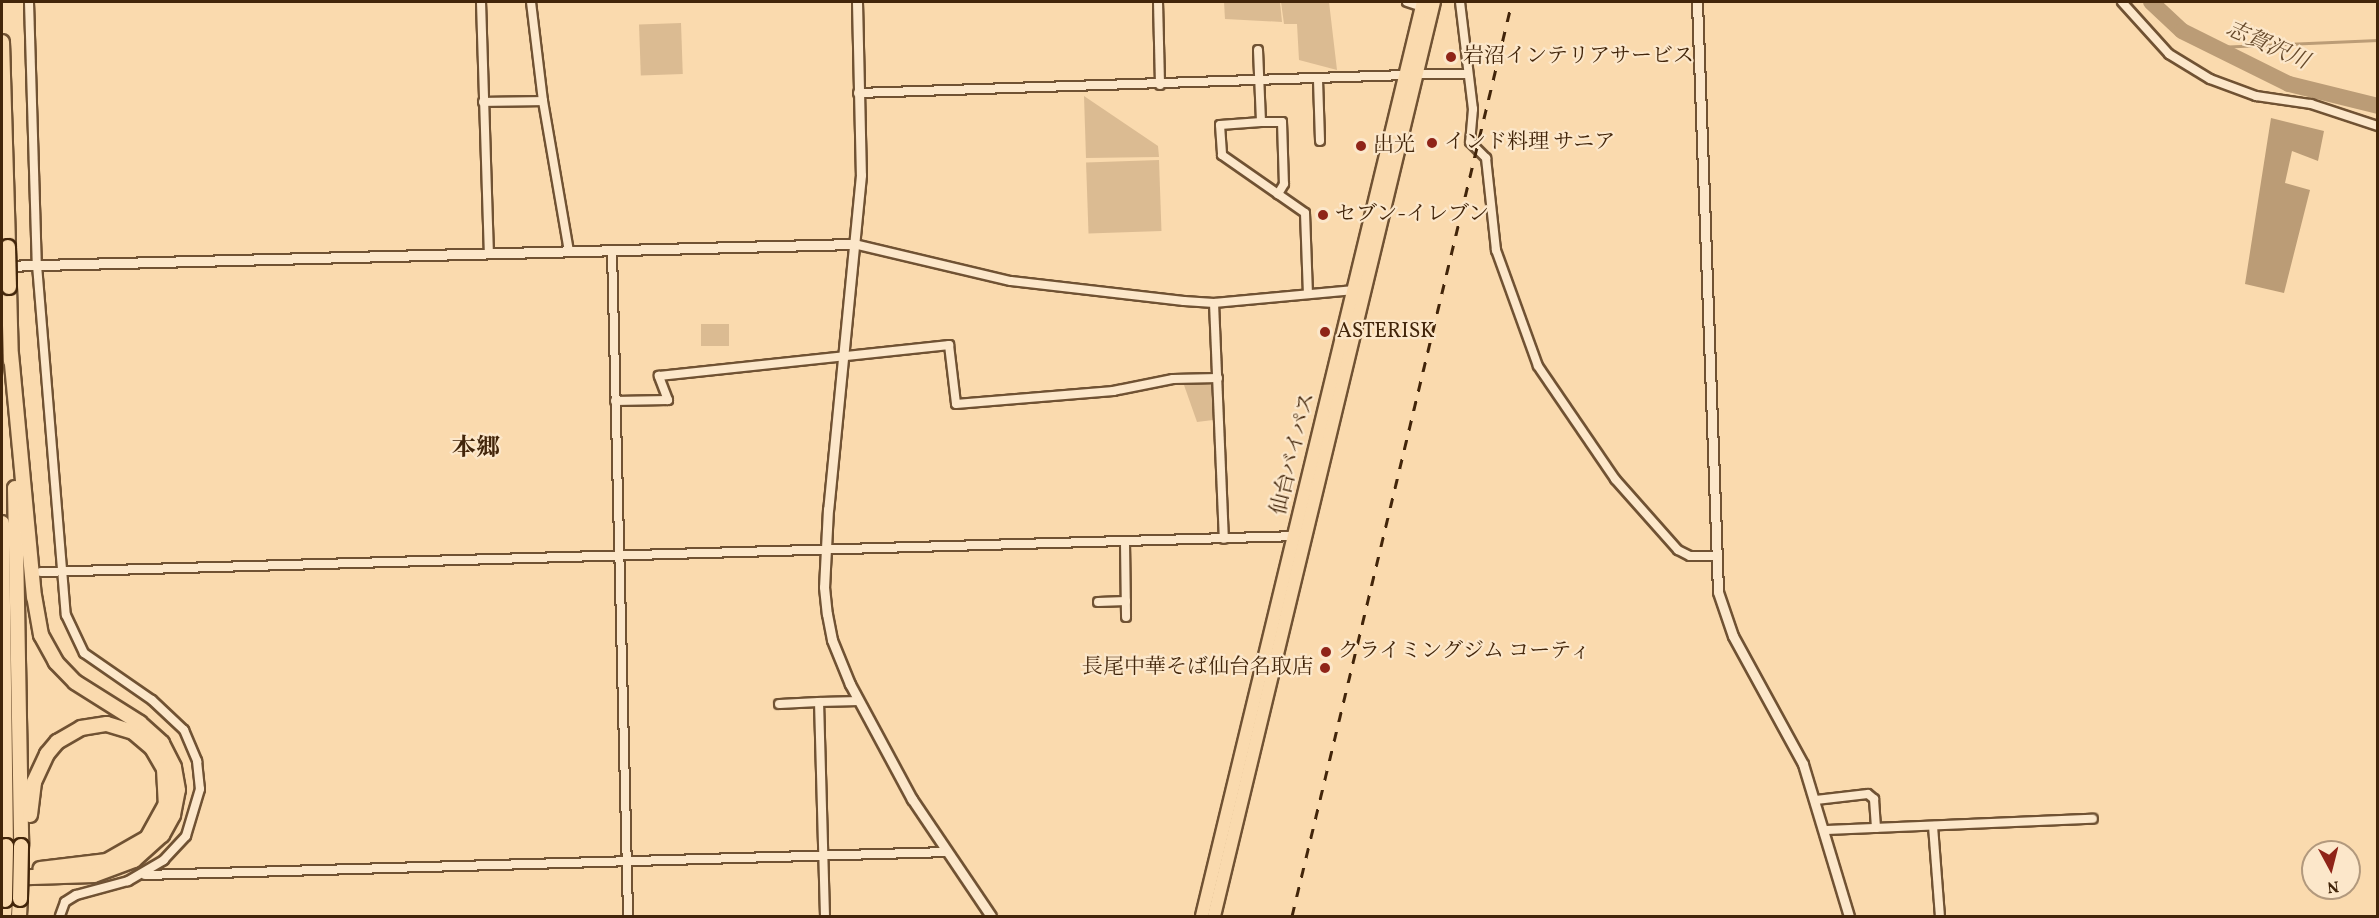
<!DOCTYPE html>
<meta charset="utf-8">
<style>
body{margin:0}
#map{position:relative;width:2379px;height:918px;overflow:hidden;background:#fadaae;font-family:Vollkorn,"Noto Serif JP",serif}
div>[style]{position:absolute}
.green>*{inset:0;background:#dbbb92;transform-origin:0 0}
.water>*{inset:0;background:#bb9c76}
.stream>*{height:3px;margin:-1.5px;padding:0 1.5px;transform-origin:1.5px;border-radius:1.5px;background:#bb9c76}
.river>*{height:16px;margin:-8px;padding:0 8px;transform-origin:8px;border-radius:8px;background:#bb9c76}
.roads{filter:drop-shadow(2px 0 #705233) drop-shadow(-2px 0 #705233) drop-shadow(0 2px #705233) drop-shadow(0 -2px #705233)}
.minor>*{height:8px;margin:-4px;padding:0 4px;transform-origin:4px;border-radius:4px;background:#fce7ca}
.tertiary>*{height:9px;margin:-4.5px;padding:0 4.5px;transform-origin:4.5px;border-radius:4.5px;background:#fce7ca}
.trunk>*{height:12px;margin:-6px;padding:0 6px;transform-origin:6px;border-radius:6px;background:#fadaae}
.motorway>*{height:14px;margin:-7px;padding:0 7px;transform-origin:7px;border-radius:7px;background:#fadaae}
.rail>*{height:3px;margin-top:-1.5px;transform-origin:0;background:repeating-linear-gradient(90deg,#42250a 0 10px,transparent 0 20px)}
.bridges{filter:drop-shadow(2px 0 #42250a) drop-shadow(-2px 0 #42250a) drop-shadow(0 2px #42250a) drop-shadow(0 -2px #42250a)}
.motorway-bridge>*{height:14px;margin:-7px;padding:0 7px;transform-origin:7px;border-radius:7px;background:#fadaae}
.dots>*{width:16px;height:16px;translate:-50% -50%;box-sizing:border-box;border:3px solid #fce7ca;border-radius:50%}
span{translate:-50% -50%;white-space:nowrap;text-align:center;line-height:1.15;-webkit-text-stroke:4.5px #fce7ca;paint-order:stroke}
.poi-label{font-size:21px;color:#42250a}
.left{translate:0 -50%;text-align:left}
.right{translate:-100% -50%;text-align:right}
.street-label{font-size:21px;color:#42250a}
.water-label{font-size:22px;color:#66492a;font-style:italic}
.quarter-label{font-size:24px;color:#42250a;font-weight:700}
.frame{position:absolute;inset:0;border:3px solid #42250a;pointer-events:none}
.north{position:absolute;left:2301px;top:840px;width:60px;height:60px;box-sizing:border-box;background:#fce7ca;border:2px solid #b2997d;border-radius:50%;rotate:173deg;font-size:16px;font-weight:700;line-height:24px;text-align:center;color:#42250a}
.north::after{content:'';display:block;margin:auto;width:21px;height:27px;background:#8f2418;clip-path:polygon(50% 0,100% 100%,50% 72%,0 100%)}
</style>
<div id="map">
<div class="green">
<i style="clip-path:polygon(1224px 2px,1280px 2px,1282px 22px,1225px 19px)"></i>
<i style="clip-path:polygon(1281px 2px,1329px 2px,1337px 70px,1299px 60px,1297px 24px,1284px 24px)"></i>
<i style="left:681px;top:23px;width:51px;height:42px;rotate:88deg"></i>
<i style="clip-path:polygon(1084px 96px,1158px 146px,1159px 157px,1086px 158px)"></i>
<i style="left:1159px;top:160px;width:71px;height:73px;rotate:88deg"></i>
<i style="left:729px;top:324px;width:22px;height:28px;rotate:90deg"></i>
<i style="clip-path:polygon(1208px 381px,1212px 385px,1213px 420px,1197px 422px,1184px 385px)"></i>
</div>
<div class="water">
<i style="clip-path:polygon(2271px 118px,2324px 131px,2318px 161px,2292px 151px,2285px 183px,2310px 190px,2284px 293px,2245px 284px)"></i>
</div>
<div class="stream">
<i style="left:2216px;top:47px;width:162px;rotate:-2.5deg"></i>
</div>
<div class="river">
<i style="left:2151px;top:2px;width:42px;rotate:43.1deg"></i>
<i style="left:2182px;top:31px;width:119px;rotate:26.4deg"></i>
<i style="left:2289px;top:84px;width:92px;rotate:13.9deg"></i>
</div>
<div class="roads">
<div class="minor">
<i style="left:29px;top:2px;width:263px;rotate:88.3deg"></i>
<i style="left:37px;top:265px;width:351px;rotate:85.3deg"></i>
<i style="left:66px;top:615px;width:42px;rotate:64.7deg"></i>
<i style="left:84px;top:653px;width:83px;rotate:34.7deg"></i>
<i style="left:152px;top:700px;width:44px;rotate:43.2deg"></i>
<i style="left:184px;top:730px;width:34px;rotate:67deg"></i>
<i style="left:197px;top:761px;width:28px;rotate:84deg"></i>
<i style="left:200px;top:789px;width:49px;rotate:106.6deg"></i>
<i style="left:186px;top:836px;width:33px;rotate:133deg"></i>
<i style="left:164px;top:860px;width:42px;rotate:149.7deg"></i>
<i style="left:128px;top:881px;width:54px;rotate:164.9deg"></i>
<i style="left:76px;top:895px;width:13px;rotate:148deg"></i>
<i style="left:65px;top:902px;width:15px;rotate:110deg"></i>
<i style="left:481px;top:2px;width:252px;rotate:88.2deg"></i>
<i style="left:531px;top:2px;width:100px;rotate:83.1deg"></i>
<i style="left:543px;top:101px;width:152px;rotate:80.2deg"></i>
<i style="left:1158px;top:2px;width:83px;rotate:88.6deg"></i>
<i style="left:1407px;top:2px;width:16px;rotate:18deg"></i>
<i style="left:1460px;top:2px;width:108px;rotate:83.1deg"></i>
<i style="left:1473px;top:109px;width:33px;rotate:95deg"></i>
<i style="left:1470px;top:142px;width:23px;rotate:45deg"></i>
<i style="left:1486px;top:158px;width:93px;rotate:83.8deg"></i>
<i style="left:1496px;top:250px;width:123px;rotate:70.1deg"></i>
<i style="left:1538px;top:366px;width:137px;rotate:55.7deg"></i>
<i style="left:1615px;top:479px;width:95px;rotate:48.4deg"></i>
<i style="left:1678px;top:550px;width:13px;rotate:27deg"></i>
<i style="left:1690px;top:556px;width:25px"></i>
<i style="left:2122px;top:2px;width:70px;rotate:47.9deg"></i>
<i style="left:2169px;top:54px;width:48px;rotate:31.4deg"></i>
<i style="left:2210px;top:79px;width:49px;rotate:20.3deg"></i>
<i style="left:2256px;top:96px;width:56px;rotate:8.3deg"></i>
<i style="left:2311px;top:104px;width:71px;rotate:18.2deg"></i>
<i style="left:1258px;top:50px;width:72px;rotate:87.6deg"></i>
<i style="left:1261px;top:122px;width:41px;rotate:175.8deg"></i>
<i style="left:1220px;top:125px;width:30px;rotate:86deg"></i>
<i style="left:1222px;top:155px;width:101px;rotate:34.9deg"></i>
<i style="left:1305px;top:213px;width:80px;rotate:87.9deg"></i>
<i style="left:1417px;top:74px;width:51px"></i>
<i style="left:1318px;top:80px;width:61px;rotate:88.1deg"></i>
<i style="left:858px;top:93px;width:548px;rotate:-1.88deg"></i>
<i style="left:483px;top:102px;width:60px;rotate:-1deg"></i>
<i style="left:1261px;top:122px;width:21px"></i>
<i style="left:1282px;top:122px;width:62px;rotate:88.2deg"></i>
<i style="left:1284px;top:184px;width:12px;rotate:121deg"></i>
<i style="left:854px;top:244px;width:161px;rotate:13.3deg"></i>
<i style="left:1011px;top:281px;width:174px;rotate:6.6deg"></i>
<i style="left:1184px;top:301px;width:30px;rotate:4deg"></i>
<i style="left:1214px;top:303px;width:141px;rotate:-5.3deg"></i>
<i style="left:612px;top:250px;width:666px;rotate:88.62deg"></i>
<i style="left:1214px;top:303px;width:236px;rotate:87.6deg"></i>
<i style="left:615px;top:401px;width:53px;rotate:-1.1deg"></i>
<i style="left:668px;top:400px;width:26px;rotate:-111deg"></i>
<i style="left:659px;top:376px;width:292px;rotate:-6.1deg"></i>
<i style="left:949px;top:345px;width:59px;rotate:83.2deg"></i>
<i style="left:956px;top:404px;width:158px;rotate:-4.7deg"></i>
<i style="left:1113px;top:391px;width:61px;rotate:-11.3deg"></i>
<i style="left:1173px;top:379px;width:45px;rotate:-1.3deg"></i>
<i style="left:1125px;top:543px;width:74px;rotate:89.2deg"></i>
<i style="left:41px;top:572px;width:1256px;rotate:-1.64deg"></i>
<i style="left:1098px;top:602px;width:28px;rotate:-2deg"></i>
<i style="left:779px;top:704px;width:40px;rotate:-2.9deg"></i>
<i style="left:1816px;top:800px;width:52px;rotate:-6.6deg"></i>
<i style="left:1868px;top:794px;width:8px;rotate:40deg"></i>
<i style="left:1874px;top:799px;width:29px;rotate:86deg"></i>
<i style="left:1933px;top:826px;width:90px;rotate:85.6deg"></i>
<i style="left:1825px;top:830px;width:268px;rotate:-2.4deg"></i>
<i style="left:145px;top:875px;width:802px;rotate:-1.64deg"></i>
<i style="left:825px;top:916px;width:214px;rotate:-91.6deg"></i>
<i style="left:819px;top:702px;width:40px;rotate:-1.4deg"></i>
</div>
<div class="tertiary">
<i style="left:857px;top:2px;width:173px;rotate:88.7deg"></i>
<i style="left:861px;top:175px;width:336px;rotate:95.6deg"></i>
<i style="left:828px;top:509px;width:78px;rotate:92.9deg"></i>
<i style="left:824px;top:587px;width:27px;rotate:84deg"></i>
<i style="left:827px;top:614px;width:26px;rotate:79deg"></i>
<i style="left:832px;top:640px;width:48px;rotate:67.8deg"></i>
<i style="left:850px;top:684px;width:131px;rotate:61.7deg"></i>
<i style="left:912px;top:799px;width:141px;rotate:56deg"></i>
<i style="left:1697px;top:2px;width:590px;rotate:87.96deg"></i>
<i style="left:1718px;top:592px;width:46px;rotate:71.2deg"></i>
<i style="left:1733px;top:636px;width:146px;rotate:61.3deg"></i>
<i style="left:1803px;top:764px;width:159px;rotate:73.2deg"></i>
<i style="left:2px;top:266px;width:852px;rotate:-1.48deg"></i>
</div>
<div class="trunk">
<i style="left:1202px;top:916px;width:940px;rotate:-76.41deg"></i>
<i style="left:1214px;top:916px;width:940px;rotate:-76.47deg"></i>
</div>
<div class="motorway">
<i style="left:2px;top:42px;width:205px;rotate:88.3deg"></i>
<i style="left:9px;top:287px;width:74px;rotate:88.5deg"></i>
<i style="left:15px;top:488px;width:358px;rotate:89deg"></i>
<i style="left:2px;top:523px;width:323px;rotate:89.3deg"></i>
<i style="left:30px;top:815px;width:33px;rotate:-83deg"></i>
<i style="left:34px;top:782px;width:31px;rotate:-65deg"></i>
<i style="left:47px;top:754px;width:16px;rotate:-50deg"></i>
<i style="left:57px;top:742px;width:28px;rotate:-30deg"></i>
<i style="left:81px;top:728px;width:26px;rotate:-9deg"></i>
<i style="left:107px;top:724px;width:27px;rotate:17deg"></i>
<i style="left:133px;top:732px;width:25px;rotate:40deg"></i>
<i style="left:152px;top:748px;width:24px;rotate:60deg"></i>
<i style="left:164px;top:769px;width:35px;rotate:87deg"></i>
<i style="left:166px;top:804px;width:39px;rotate:119deg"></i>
<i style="left:147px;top:838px;width:46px;rotate:150.1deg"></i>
<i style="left:107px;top:861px;width:67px;rotate:173.2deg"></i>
<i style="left:2px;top:878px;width:92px;rotate:-1.9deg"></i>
<i style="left:94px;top:875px;width:43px;rotate:-20.6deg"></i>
<i style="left:134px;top:860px;width:38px;rotate:-42deg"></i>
<i style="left:162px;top:835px;width:23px;rotate:-61deg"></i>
<i style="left:173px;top:815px;width:25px;rotate:-79deg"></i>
<i style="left:178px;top:790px;width:23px;rotate:-100deg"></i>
<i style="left:174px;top:767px;width:27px;rotate:-117deg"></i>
<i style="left:162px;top:743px;width:30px;rotate:-138deg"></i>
<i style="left:140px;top:723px;width:77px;rotate:-147.8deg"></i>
<i style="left:75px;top:682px;width:28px;rotate:-134deg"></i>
<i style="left:56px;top:662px;width:31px;rotate:-119deg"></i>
<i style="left:41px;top:635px;width:39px;rotate:-100deg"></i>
<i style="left:34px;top:597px;width:243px;rotate:-95.4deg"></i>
<i style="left:4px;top:916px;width:16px;rotate:-86deg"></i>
<i style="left:19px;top:916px;width:17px;rotate:-87deg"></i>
</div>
</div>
<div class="rail">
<i style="left:1292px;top:916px;width:940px;rotate:-76.47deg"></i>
</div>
<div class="bridges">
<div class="motorway-bridge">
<i style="left:8px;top:247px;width:40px;rotate:88.6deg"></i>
<i style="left:20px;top:899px;width:53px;rotate:-88.9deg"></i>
<i style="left:5px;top:900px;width:54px;rotate:-88.9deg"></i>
</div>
</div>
<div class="dots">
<i style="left:1451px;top:57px;background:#8f2418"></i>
<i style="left:1432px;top:143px;background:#8f2418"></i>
<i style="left:1361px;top:146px;background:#8f2418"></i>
<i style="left:1323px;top:215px;background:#8f2418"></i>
<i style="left:1325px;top:332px;background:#8f2418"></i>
<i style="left:1326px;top:652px;background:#8f2418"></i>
<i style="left:1325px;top:668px;background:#8f2418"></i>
</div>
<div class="poi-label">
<span class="left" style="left:1463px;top:57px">岩沼インテリアサービス</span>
<span class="left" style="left:1444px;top:143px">インド料理 サニア</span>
<span class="left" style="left:1373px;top:146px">出光</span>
<span class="left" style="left:1335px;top:215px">セブン-イレブン</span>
<span class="left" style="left:1337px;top:332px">ASTERISK</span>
<span class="left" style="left:1338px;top:652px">クライミングジム コーティ</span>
<span class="right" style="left:1313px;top:668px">長尾中華そば仙台名取店</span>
</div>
<div class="street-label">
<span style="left:1294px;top:454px;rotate:-76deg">仙台バイパス</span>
</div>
<div class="water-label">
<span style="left:2267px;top:46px;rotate:24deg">志賀沢川</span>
</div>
<div class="quarter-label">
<span style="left:476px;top:450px">本郷</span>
</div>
<div class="frame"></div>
<div class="north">N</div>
</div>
